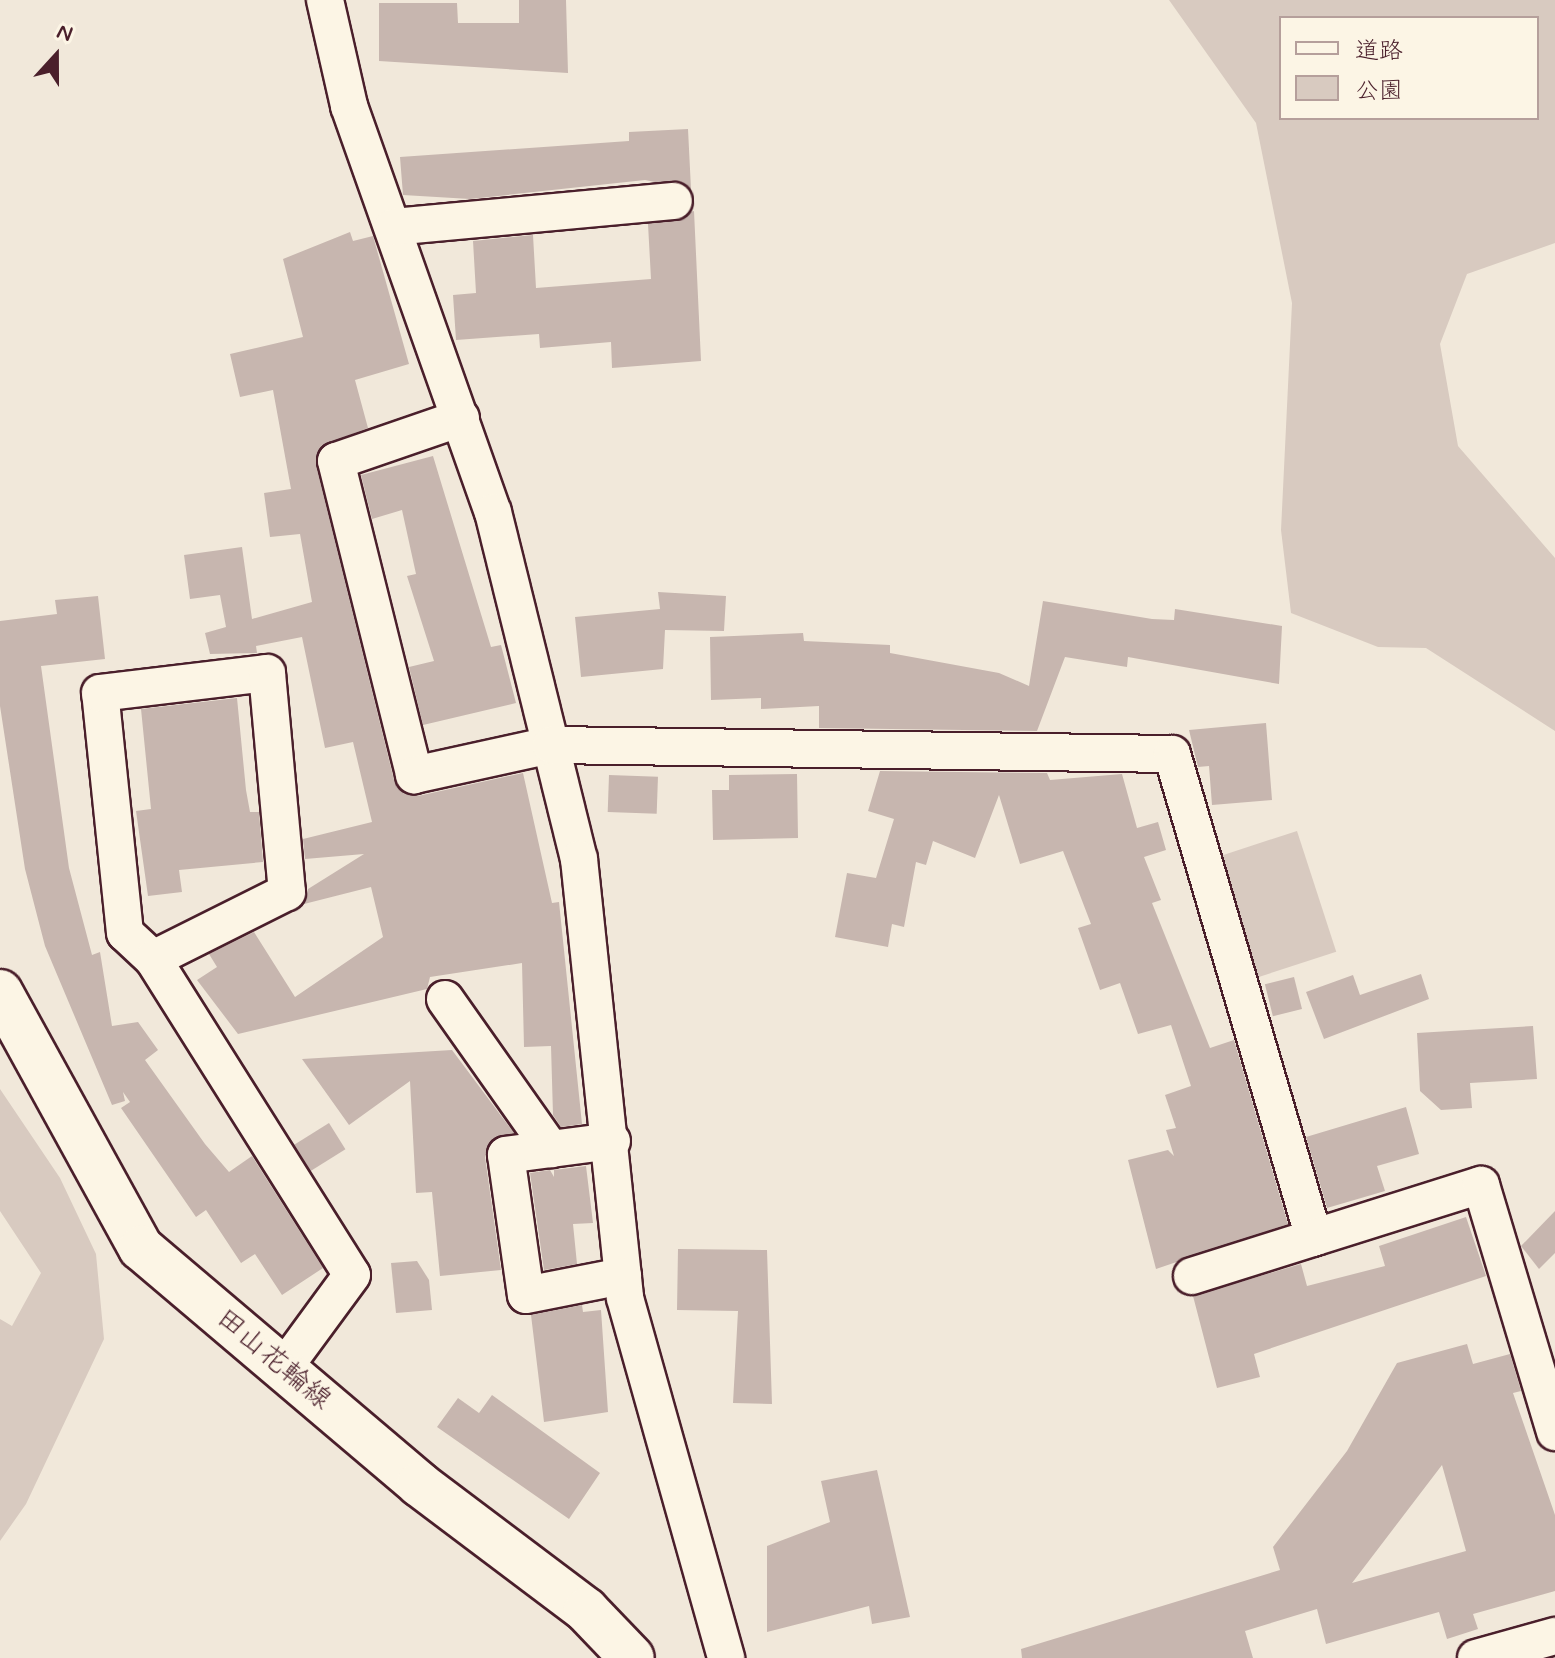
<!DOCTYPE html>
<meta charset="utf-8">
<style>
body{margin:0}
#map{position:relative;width:1555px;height:1658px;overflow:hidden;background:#f1e8da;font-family:Mynerve,"Klee One",sans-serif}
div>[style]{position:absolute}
.green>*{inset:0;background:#d8cac0;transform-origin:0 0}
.building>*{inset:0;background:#c7b6af;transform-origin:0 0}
.roads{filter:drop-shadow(2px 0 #4a1f2b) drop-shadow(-2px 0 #4a1f2b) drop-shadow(0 2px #4a1f2b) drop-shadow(0 -2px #4a1f2b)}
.minor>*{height:36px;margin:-18px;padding:0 18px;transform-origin:18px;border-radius:18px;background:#fcf5e5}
.secondary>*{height:44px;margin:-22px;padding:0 22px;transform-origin:22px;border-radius:22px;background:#fcf5e5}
span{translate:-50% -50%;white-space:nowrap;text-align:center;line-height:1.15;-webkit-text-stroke:8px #fcf5e5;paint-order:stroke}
.street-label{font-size:28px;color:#4a1f2b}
.legend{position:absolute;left:1279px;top:16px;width:260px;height:104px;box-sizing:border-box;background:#fcf5e5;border:2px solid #b59f9b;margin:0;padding:10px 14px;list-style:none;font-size:24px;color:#4a1f2b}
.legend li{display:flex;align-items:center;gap:16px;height:40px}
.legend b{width:40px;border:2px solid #b59f9b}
.north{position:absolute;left:16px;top:16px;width:80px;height:80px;-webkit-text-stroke:6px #fcf5e5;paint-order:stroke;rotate:21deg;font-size:22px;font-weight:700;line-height:32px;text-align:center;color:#4a1f2b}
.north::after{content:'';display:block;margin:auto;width:28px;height:36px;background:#4a1f2b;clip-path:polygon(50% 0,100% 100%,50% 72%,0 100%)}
</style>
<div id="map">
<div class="green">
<i style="clip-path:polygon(evenodd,1169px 0,1555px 0,1555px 243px,1467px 274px,1440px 344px,1458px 446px,1555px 558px,1555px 731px,1426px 648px,1378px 647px,1291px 613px,1281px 530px,1292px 303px,1256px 123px,1169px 0,1537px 18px,1537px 118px,1281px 118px,1281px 18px,1537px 18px)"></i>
<i style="left:1297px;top:831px;width:127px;height:83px;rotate:72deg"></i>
<i style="clip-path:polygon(0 1089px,60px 1178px,96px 1254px,104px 1339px,26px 1504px,0 1541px,0 1319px,12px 1326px,41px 1273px,0 1211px)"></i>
</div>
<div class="building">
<i style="clip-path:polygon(519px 0,566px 0,568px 73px,379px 61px,379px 3px,457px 3px,458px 23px,519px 23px)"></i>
<i style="clip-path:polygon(688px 129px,691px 189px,645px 180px,470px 199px,403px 195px,400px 157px,629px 141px,629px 132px)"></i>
<i style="clip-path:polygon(694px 211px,701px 361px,612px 368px,611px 342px,540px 348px,539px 334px,456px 340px,453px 295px,476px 293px,473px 241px,533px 235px,536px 288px,651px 279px,648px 224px)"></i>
<i style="clip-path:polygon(350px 232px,353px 241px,373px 236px,409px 364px,355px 380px,368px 428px,321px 446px,316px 465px,394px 780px,404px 794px,418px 796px,523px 773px,552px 903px,559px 902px,582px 1124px,561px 1127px,553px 1115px,551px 1046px,524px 1047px,522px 963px,430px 977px,427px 989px,238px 1034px,197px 980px,217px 967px,209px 954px,254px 932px,295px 997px,383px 937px,371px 887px,304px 904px,308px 889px,364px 854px,305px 859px,303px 839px,372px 822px,353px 742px,325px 748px,302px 637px,256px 646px,257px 653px,210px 654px,205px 633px,226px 627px,220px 595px,190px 599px,184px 555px,242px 547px,252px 619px,312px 602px,300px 534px,270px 537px,264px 493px,291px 489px,273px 390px,240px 397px,230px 354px,303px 337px,283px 259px)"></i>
<i style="clip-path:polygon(433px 456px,491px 647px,501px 645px,516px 703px,423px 725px,409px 667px,434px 661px,407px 576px,416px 574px,402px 510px,372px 519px,361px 475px)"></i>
<i style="clip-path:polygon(658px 592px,726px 596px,724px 631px,665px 630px,663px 669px,581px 677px,575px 617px,660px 609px)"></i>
<i style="clip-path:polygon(98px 596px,105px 659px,41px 666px,69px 868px,92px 955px,100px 952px,112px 1026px,138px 1022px,158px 1050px,145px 1060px,205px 1144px,229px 1172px,252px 1156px,323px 1268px,282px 1295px,255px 1254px,241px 1263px,206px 1210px,196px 1217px,121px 1108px,130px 1102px,123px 1092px,125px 1101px,112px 1105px,45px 946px,25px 869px,0 706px,0 621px,57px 614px,55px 600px)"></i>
<i style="clip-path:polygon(1043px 601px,1152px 619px,1174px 620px,1175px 609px,1282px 626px,1279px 684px,1128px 657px,1127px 667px,1065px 657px,1037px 731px,819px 728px,819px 706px,761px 709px,761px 698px,711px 700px,710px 637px,803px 633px,804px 641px,890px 645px,890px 653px,999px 673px,1029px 686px)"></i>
<i style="clip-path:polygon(237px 698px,246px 790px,250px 812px,259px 812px,263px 862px,179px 870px,182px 892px,148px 896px,136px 811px,151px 809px,141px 709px)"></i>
<i style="clip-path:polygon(1266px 723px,1272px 800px,1212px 805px,1209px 766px,1198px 767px,1189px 730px)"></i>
<i style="clip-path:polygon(880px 771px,1047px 773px,1050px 780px,1122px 774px,1137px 828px,1158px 822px,1166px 850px,1144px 857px,1161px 900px,1152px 903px,1210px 1048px,1234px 1040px,1288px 1224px,1156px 1269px,1128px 1160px,1168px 1150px,1174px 1156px,1166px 1130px,1176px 1128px,1165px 1095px,1191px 1086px,1171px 1025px,1138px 1034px,1120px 983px,1100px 990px,1078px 928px,1091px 924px,1063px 851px,1020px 864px,999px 795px,975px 858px,933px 841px,926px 865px,916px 862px,904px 927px,892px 924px,888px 947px,835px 937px,847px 873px,876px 878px,894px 819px,868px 811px)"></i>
<i style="clip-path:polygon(797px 774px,798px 838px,713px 840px,712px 790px,729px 790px,729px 775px)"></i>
<i style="left:609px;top:775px;width:49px;height:37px;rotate:2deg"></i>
<i style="clip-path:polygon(1421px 974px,1429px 999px,1324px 1039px,1306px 992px,1353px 975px,1360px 995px)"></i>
<i style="left:1294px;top:977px;width:33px;height:30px;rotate:76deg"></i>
<i style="clip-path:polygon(1533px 1026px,1537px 1079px,1470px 1083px,1472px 1108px,1441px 1110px,1420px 1091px,1417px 1033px)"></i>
<i style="clip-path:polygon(452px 1050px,514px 1133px,493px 1139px,485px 1157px,501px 1270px,440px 1276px,432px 1192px,416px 1193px,410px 1081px,349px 1125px,302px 1059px)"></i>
<i style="clip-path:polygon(1406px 1107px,1419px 1154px,1377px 1166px,1385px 1191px,1327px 1208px,1306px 1137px)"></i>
<i style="left:329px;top:1123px;width:31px;height:41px;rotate:58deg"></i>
<i style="clip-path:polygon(586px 1166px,593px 1223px,573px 1224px,577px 1264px,544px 1270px,530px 1173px,550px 1170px,554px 1177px,554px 1170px)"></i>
<i style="clip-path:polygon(1555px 1211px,1555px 1253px,1539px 1269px,1521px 1246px)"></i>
<i style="clip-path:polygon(1466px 1217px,1486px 1276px,1254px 1354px,1260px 1377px,1217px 1388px,1193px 1296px,1301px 1264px,1307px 1286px,1385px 1266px,1379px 1246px)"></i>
<i style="clip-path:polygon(678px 1249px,767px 1250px,772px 1404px,733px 1403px,738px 1311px,677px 1310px)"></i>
<i style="clip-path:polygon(417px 1261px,429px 1280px,432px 1310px,396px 1313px,391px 1263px)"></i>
<i style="clip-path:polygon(582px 1305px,583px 1312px,601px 1310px,608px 1412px,544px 1422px,531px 1315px)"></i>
<i style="clip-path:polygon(evenodd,1467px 1344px,1473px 1364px,1510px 1354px,1521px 1391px,1513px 1393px,1555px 1515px,1555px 1591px,1473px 1614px,1478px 1629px,1447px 1639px,1439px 1612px,1326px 1644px,1317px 1609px,1245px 1631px,1253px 1658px,1022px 1658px,1021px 1649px,1280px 1570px,1273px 1547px,1347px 1451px,1397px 1363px,1467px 1344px,1442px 1465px,1466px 1551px,1352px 1583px,1442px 1465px)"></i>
<i style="clip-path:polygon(492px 1395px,600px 1473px,569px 1519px,437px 1427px,458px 1398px,479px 1413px)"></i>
<i style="clip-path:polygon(877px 1470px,910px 1617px,872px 1624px,869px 1606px,767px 1632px,767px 1546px,830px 1522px,821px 1481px)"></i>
</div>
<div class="roads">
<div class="minor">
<i style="left:325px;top:0;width:109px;rotate:77.2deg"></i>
<i style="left:349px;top:106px;width:431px;rotate:70.5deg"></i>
<i style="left:493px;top:512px;width:357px;rotate:76.1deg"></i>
<i style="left:579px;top:859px;width:441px;rotate:84deg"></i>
<i style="left:625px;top:1298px;width:374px;rotate:74.3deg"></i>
<i style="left:393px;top:227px;width:282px;rotate:-5.3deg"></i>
<i style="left:461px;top:418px;width:132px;rotate:161deg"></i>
<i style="left:336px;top:461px;width:324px;rotate:76deg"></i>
<i style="left:414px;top:775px;width:140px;rotate:-12.4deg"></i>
<i style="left:551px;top:745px;width:621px;rotate:0.83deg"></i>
<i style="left:1172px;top:754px;width:504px;rotate:73.65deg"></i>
<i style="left:153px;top:959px;width:38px;rotate:-137deg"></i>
<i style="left:125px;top:933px;width:241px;rotate:-95.9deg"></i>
<i style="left:100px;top:693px;width:168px;rotate:-6.8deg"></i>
<i style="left:267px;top:673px;width:220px;rotate:84.8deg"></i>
<i style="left:287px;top:892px;width:150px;rotate:153.4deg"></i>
<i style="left:153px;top:959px;width:373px;rotate:57.8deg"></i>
<i style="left:352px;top:1275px;width:117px;rotate:126.3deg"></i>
<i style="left:445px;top:999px;width:184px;rotate:54.8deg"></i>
<i style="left:612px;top:1141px;width:107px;rotate:172.5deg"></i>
<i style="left:506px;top:1155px;width:141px;rotate:81.9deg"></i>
<i style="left:526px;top:1295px;width:99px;rotate:-11.1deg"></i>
<i style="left:1192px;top:1276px;width:303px;rotate:-17.5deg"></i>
<i style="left:1481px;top:1185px;width:258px;rotate:73.3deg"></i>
<i style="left:1476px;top:1658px;width:82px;rotate:-15.6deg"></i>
</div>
<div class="secondary">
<i style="left:0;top:992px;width:292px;rotate:61.2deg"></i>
<i style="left:141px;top:1248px;width:365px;rotate:40.3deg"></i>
<i style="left:419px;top:1484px;width:209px;rotate:37deg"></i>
<i style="left:586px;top:1610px;width:66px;rotate:46.2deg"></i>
</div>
</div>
<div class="street-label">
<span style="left:273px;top:1360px;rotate:40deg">田山花輪線</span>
</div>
<ul class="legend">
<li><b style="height:10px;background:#fcf5e5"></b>道路</li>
<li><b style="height:22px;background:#d8cac0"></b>公園</li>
</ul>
<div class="north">N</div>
</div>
